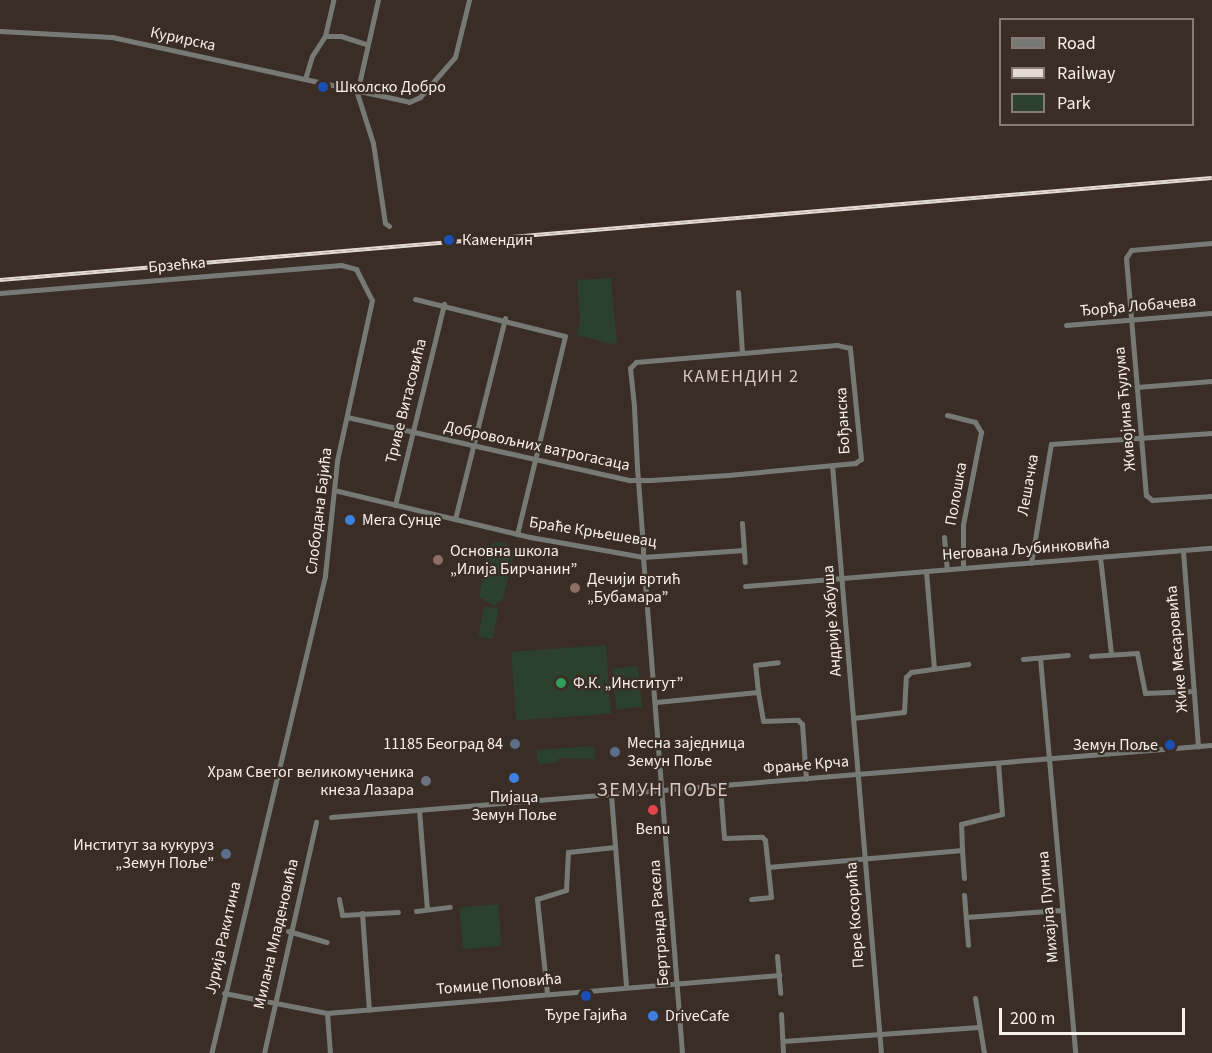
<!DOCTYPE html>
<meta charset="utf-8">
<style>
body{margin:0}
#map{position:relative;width:1212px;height:1053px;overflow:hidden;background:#392d26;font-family:"Source Sans 3",sans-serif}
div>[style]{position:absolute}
.green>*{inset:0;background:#2c412b;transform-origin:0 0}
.minor>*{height:5px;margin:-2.5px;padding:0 2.5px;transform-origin:2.5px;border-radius:2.5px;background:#777a74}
.rail>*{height:4px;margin-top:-2px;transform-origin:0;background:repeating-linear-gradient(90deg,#392d26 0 4.5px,#e3dad5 0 9px);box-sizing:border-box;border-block:2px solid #e3dad5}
.dots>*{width:16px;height:16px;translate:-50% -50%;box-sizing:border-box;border:3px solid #392d26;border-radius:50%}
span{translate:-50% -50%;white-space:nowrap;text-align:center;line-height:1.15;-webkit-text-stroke:4.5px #392d26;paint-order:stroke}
.street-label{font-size:16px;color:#f7efea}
.poi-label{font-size:16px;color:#f7efea}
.left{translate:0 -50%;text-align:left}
.right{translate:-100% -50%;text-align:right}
.neighbourhood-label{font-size:18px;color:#d8c8bf;letter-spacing:1.5px}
.quarter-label{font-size:20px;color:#d8c8bf;letter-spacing:1.5px}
.legend{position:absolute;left:999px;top:18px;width:195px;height:108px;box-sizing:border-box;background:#392d26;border:2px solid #857b74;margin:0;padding:8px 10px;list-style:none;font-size:18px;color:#f7efea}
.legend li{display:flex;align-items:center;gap:12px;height:30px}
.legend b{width:30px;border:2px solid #857b74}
.scale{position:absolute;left:999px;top:1008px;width:186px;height:27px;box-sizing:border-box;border:3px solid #f7efea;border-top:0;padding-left:8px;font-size:18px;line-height:21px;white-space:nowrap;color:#f7efea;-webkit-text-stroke:4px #392d26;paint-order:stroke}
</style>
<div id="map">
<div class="green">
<i style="clip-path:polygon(611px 278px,617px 345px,576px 335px,580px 323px,577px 280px)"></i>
<i style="clip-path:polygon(495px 542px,505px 542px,514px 553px,503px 599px,494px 606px,479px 597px,488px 549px)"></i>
<i style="left:484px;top:606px;width:15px;height:31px;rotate:11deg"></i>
<i style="left:606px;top:645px;width:69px;height:95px;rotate:86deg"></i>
<i style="left:638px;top:666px;width:41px;height:26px;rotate:84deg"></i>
<i style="clip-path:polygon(594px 746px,595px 759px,559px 758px,558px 762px,538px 765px,536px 750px)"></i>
<i style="left:498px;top:904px;width:42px;height:39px;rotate:85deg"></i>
</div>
<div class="minor">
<i style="left:0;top:31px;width:112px;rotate:3.1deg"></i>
<i style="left:112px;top:37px;width:304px;rotate:12.3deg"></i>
<i style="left:409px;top:102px;width:12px;rotate:-24deg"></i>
<i style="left:420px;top:97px;width:53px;rotate:-48.8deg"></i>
<i style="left:455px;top:57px;width:59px;rotate:-76.2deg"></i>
<i style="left:325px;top:36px;width:16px"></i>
<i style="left:341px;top:36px;width:28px;rotate:18deg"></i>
<i style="left:305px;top:79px;width:24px;rotate:-73deg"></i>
<i style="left:312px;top:56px;width:24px;rotate:-57deg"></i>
<i style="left:325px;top:36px;width:37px;rotate:-77deg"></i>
<i style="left:357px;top:93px;width:52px;rotate:72.3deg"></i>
<i style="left:373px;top:143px;width:81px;rotate:81.5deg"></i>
<i style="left:385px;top:223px;width:5px;rotate:37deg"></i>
<i style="left:357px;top:93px;width:95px;rotate:-77.3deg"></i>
<i style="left:1212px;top:243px;width:81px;rotate:175.1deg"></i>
<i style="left:1131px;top:250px;width:9px;rotate:122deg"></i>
<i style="left:1126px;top:258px;width:238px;rotate:85.2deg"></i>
<i style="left:1146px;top:495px;width:8px;rotate:40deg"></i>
<i style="left:1152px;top:500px;width:60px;rotate:-3.8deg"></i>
<i style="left:738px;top:292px;width:61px;rotate:86.2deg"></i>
<i style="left:0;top:293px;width:342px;rotate:-4.7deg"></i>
<i style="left:341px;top:265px;width:16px;rotate:15deg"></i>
<i style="left:356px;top:269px;width:35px;rotate:63deg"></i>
<i style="left:372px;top:300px;width:165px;rotate:102.3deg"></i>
<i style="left:337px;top:461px;width:116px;rotate:96deg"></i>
<i style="left:325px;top:576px;width:490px;rotate:103.4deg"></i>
<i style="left:415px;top:299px;width:154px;rotate:13.9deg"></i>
<i style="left:565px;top:336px;width:204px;rotate:103.6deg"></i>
<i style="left:1066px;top:325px;width:146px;rotate:-4.7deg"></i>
<i style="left:1137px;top:387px;width:75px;rotate:-4.6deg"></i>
<i style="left:947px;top:415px;width:29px;rotate:14deg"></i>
<i style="left:975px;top:422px;width:12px;rotate:59deg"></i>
<i style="left:981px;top:432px;width:95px;rotate:101deg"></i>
<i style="left:963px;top:525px;width:42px;rotate:90deg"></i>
<i style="left:347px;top:417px;width:290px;rotate:12.6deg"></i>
<i style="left:630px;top:480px;width:21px"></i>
<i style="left:651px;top:480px;width:77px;rotate:-3.7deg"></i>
<i style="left:728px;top:475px;width:128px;rotate:-5.4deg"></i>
<i style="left:855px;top:463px;width:7px;rotate:-34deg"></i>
<i style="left:861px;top:459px;width:112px;rotate:-95.7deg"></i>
<i style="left:850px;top:348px;width:13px;rotate:-167deg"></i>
<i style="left:837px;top:345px;width:202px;rotate:175.2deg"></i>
<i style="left:636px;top:362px;width:8px;rotate:135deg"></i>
<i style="left:630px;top:368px;width:39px;rotate:84deg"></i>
<i style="left:634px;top:407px;width:60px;rotate:87.1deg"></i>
<i style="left:637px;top:467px;width:13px;rotate:86deg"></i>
<i style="left:638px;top:480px;width:67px;rotate:85.7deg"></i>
<i style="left:643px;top:547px;width:10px;rotate:90deg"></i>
<i style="left:643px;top:557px;width:498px;rotate:85.5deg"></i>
<i style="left:832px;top:465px;width:590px;rotate:85.24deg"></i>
<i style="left:334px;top:490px;width:202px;rotate:13.5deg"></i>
<i style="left:530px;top:537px;width:115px;rotate:10deg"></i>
<i style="left:643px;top:557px;width:101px;rotate:-4deg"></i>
<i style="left:395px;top:505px;width:207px;rotate:-76.3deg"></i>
<i style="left:455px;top:519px;width:207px;rotate:-76deg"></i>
<i style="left:742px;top:523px;width:39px;rotate:86deg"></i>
<i style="left:944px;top:537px;width:32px;rotate:85deg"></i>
<i style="left:1183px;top:551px;width:196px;rotate:85.6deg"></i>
<i style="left:1100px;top:557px;width:98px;rotate:83.5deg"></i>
<i style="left:1031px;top:563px;width:121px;rotate:-80.5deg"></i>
<i style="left:1051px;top:444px;width:161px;rotate:-3.9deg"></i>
<i style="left:926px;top:571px;width:97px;rotate:85.3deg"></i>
<i style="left:745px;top:586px;width:469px;rotate:-4.7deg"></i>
<i style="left:1091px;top:656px;width:46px;rotate:-3.7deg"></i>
<i style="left:1137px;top:653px;width:41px;rotate:78.7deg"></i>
<i style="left:1145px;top:693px;width:49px;rotate:-2.3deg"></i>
<i style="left:1040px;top:658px;width:397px;rotate:84.9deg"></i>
<i style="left:1023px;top:659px;width:45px;rotate:-5.1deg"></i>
<i style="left:758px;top:692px;width:27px;rotate:-96deg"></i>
<i style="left:755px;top:665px;width:23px;rotate:-7deg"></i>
<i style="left:656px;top:702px;width:102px;rotate:-5.6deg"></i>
<i style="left:758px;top:692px;width:29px;rotate:80deg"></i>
<i style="left:763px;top:721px;width:35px;rotate:-2deg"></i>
<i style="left:798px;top:720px;width:6px;rotate:45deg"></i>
<i style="left:802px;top:724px;width:55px;rotate:85.8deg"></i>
<i style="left:853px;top:718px;width:51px;rotate:-6.7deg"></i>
<i style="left:904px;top:712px;width:35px;rotate:-87deg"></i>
<i style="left:906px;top:677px;width:7px;rotate:-45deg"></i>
<i style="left:911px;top:672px;width:58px;rotate:-8deg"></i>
<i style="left:720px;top:786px;width:52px;rotate:85.6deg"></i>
<i style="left:724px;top:838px;width:38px;rotate:-2deg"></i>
<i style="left:762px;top:837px;width:4px;rotate:45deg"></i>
<i style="left:765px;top:840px;width:57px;rotate:84deg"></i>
<i style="left:771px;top:897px;width:20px;rotate:174deg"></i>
<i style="left:611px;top:795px;width:193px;rotate:85.5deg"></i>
<i style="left:419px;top:810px;width:99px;rotate:85.4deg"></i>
<i style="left:331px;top:817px;width:884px;rotate:-4.67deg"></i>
<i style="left:962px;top:850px;width:28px;rotate:86deg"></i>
<i style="left:768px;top:867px;width:195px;rotate:-5deg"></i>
<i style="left:962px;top:850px;width:26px;rotate:-92deg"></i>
<i style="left:961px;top:824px;width:42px;rotate:-13.7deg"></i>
<i style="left:1002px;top:814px;width:51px;rotate:-94.5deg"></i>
<i style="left:964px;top:895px;width:50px;rotate:85.4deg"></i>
<i style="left:339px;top:899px;width:16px;rotate:79deg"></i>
<i style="left:342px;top:915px;width:56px;rotate:-3.1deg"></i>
<i style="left:416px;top:911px;width:34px;rotate:-7deg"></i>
<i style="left:362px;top:913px;width:97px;rotate:85.9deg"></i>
<i style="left:966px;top:917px;width:96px;rotate:-4.2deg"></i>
<i style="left:288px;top:931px;width:40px;rotate:16deg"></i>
<i style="left:777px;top:956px;width:37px;rotate:85deg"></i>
<i style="left:224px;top:993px;width:105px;rotate:11deg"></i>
<i style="left:327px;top:1013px;width:454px;rotate:-4.8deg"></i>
<i style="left:547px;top:993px;width:95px;rotate:-96.1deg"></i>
<i style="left:537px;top:899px;width:30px;rotate:-17deg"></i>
<i style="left:566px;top:890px;width:38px;rotate:-87deg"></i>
<i style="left:568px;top:852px;width:47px;rotate:-6.1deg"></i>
<i style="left:975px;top:998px;width:56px;rotate:80.7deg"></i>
<i style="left:327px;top:1013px;width:40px;rotate:85.7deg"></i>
<i style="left:781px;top:1014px;width:39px;rotate:87deg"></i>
<i style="left:783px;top:1041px;width:196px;rotate:-4.1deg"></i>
<i style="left:264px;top:1053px;width:237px;rotate:-77.3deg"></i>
</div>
<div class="rail">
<i style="left:0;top:280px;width:1216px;rotate:-4.81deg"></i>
</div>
<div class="dots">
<i style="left:323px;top:87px;background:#1a4fb4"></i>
<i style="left:449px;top:240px;background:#1a4fb4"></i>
<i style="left:350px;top:520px;background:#3f7fe0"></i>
<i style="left:438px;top:560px;background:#8d6e63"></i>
<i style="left:575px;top:588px;background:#8d6e63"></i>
<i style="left:561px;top:683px;background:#2e9e5b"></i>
<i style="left:515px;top:744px;background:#5c6f8a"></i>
<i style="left:1170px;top:745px;background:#1a4fb4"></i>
<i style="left:615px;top:752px;background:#5c6f8a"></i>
<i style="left:514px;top:778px;background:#3f7fe0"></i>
<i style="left:426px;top:781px;background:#6b7280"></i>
<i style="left:653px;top:810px;background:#e0444e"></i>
<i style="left:226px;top:854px;background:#5c6f8a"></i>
<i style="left:586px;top:996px;background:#1a4fb4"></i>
<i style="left:653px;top:1016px;background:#3f7fe0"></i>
</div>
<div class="street-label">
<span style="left:183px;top:39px;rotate:12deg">Курирска</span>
<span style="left:177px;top:265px;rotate:-5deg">Брзећка</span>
<span style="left:1138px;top:306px;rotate:-5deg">Ђорђа Лобачева</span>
<span style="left:406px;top:401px;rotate:-76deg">Триве Витасовића</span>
<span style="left:1125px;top:409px;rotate:-95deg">Живојина Ћулума</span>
<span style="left:843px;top:421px;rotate:-93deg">Бођанска</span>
<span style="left:537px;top:446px;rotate:12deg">Добровољних ватрогасаца</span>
<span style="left:1028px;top:485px;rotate:-80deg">Лешачка</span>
<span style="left:956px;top:494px;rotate:-80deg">Полошка</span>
<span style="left:319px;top:511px;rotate:-83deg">Слободана Бајића</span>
<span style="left:593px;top:532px;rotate:9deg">Браће Крњешевац</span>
<span style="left:1026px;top:549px;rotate:-4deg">Негована Љубинковића</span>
<span style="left:832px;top:621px;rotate:-94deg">Андрије Хабуша</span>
<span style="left:1177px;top:649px;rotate:-95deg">Жике Месаровића</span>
<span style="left:806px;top:765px;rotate:-5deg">Фрање Крча</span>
<span style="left:1048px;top:907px;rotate:-95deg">Михајла Пупина</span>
<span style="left:855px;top:915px;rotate:-94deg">Пере Косорића</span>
<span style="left:659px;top:923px;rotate:-94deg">Бертранда Расела</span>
<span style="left:276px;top:934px;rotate:-77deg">Милана Младеновића</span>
<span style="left:223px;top:938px;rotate:-77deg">Јурија Ракитина</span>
<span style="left:499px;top:984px;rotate:-5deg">Томице Поповића</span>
</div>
<div class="poi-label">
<span class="left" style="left:335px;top:87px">Школско Добро</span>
<span class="left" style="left:462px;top:240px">Камендин</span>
<span class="left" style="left:362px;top:520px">Мега Сунце</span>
<span class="left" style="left:450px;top:560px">Основна школа<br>„Илија Бирчанин”</span>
<span class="left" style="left:587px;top:588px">Дечији вртић<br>„Бубамара”</span>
<span class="left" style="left:573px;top:683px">Ф.К. „Институт”</span>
<span class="left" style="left:627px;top:752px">Месна заједница<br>Земун Поље</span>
<span class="right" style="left:503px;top:744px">11185 Београд 84</span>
<span class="right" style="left:1158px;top:745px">Земун Поље</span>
<span class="right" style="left:414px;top:781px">Храм Светог великомученика<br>кнеза Лазара</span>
<span style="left:514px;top:806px">Пијаца<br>Земун Поље</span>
<span style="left:653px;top:829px">Benu</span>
<span class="right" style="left:214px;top:854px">Институт за кукуруз<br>„Земун Поље”</span>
<span style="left:586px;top:1015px">Ђуре Гајића</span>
<span class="left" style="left:665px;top:1016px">DriveCafe</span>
</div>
<div class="neighbourhood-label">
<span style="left:741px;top:377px">КАМЕНДИН 2</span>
</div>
<div class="quarter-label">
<span style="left:663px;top:790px">ЗЕМУН ПОЉЕ</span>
</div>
<ul class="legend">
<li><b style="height:8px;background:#777a74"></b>Road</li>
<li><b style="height:8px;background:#e3dad5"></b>Railway</li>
<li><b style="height:16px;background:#2c412b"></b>Park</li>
</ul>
<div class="scale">200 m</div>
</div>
